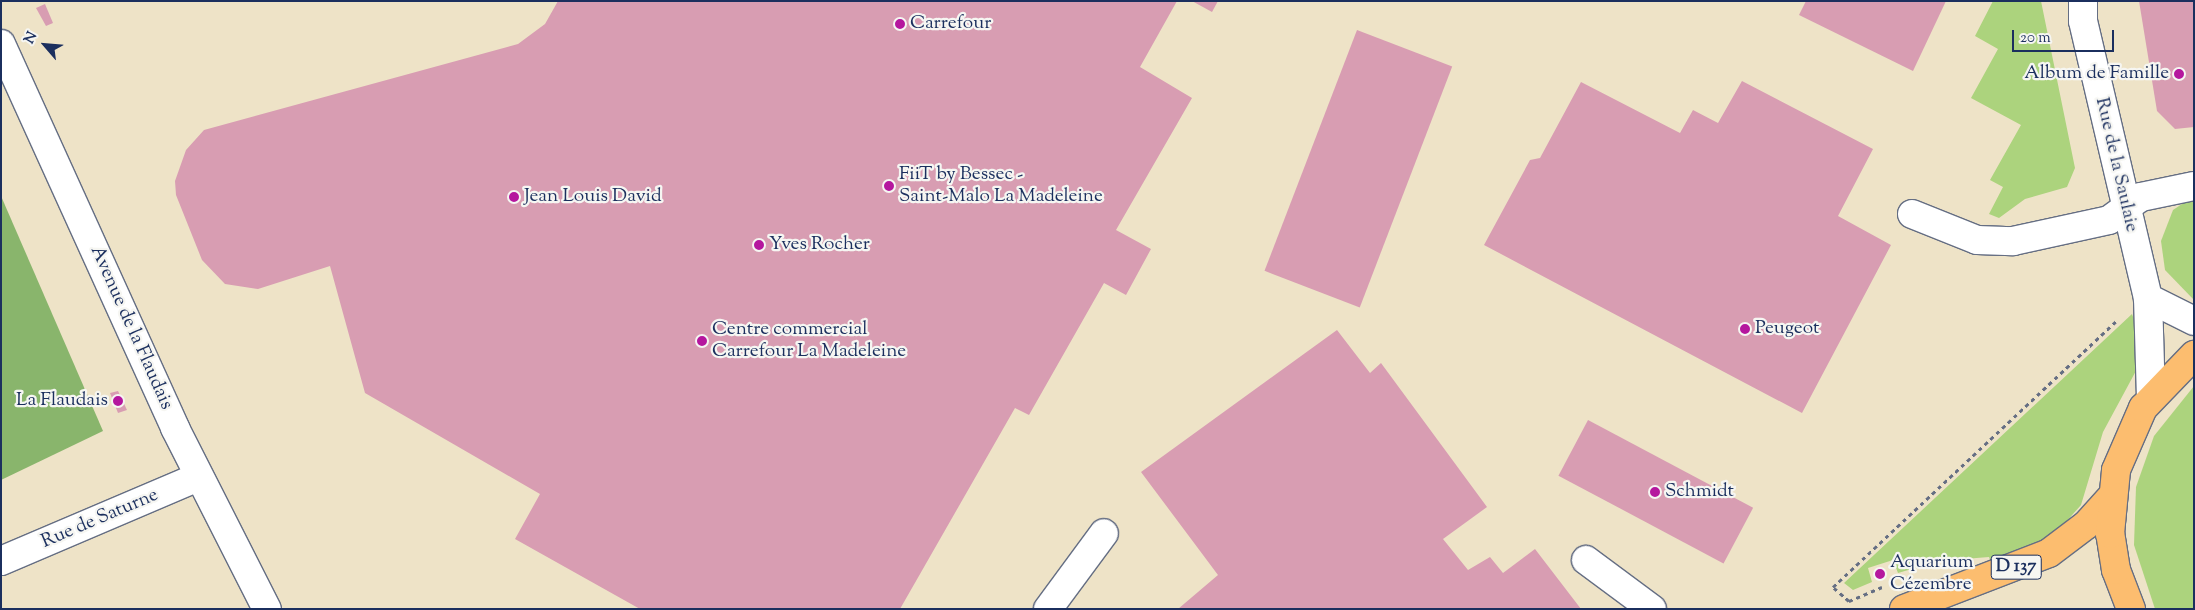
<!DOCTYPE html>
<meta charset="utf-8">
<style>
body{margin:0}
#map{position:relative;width:2195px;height:610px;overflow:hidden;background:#eee3c7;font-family:"Sorts Mill Goudy",serif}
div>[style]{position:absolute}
.green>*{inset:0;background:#acd37d}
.forest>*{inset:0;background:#89b56c}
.building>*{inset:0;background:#d89db2;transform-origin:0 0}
.path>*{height:3px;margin-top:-1.5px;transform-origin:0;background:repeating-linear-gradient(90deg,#656e83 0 4px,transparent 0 8px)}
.roads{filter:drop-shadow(1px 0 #656e83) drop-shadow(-1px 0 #656e83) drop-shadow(0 1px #656e83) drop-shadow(0 -1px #656e83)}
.minor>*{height:28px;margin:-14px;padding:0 14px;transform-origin:14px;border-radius:14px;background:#fff}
.major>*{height:28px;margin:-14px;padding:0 14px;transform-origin:14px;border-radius:14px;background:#fcbd6f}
.dots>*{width:14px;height:14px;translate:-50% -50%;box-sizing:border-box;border:2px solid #f6f6f2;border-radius:50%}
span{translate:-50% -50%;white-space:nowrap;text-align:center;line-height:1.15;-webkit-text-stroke:4.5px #f6f6f2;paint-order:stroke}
.shield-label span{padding:1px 4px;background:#f6f6f2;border:1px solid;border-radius:4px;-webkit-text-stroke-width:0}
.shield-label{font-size:18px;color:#1b2f5e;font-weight:700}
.poi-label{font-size:19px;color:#1b2f5e}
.left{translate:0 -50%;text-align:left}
.right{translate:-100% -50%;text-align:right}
.street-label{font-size:19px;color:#1b2f5e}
.frame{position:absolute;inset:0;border:2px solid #1b2f5e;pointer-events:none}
.north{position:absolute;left:20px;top:20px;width:50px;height:50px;-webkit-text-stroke:4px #f6f6f2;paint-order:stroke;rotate:297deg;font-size:14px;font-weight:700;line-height:20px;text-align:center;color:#1b2f5e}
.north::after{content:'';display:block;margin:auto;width:18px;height:22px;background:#1b2f5e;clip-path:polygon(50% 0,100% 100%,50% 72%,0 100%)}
.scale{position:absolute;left:2012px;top:30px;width:102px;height:22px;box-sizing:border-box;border:2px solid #1b2f5e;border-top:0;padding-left:6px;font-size:15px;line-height:18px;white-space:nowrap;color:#1b2f5e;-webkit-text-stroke:4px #f6f6f2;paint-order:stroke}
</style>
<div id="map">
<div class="green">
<i style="clip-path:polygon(1993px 1px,2041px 1px,2075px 168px,2067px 187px,2025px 199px,1999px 218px,1989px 214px,2003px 187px,1990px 180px,2021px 125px,1971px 98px,1998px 49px,1975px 36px)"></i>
<i style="clip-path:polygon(2194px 196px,2194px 300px,2165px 270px,2161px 241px,2173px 210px)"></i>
<i style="clip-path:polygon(2132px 314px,2138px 331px,2137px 369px,2103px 432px,2081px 505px,2049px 541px,1992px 566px,1989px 557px,1939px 561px,1898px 573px,1893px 560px,1868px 568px,1872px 582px,1853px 590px,1844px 583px)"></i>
<i style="clip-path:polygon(2194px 386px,2194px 609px,2155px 609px,2134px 545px,2136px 487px,2154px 436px)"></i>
</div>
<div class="forest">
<i style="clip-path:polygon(1px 196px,103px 431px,1px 480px)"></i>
</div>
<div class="building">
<i style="clip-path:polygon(558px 1px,1177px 1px,1140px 67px,1192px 98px,1116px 230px,1151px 249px,1126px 295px,1104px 283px,1029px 415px,1015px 408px,900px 609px,640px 609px,515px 539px,540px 494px,365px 393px,330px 266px,258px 289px,225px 284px,202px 260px,176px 195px,175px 181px,186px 150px,204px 130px,518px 44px,545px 24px)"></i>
<i style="clip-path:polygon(1192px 1px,1218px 1px,1212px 12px)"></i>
<i style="clip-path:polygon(1806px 1px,1946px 1px,1913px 71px,1799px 15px)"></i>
<i style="clip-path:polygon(2139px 1px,2194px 1px,2194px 127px,2175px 129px,2157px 111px)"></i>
<i style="clip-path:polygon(45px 4px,53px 23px,46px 26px,36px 8px)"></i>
<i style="left:1357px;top:30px;width:102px;height:258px;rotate:21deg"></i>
<i style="clip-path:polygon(1742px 81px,1873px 149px,1838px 216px,1891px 245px,1802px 413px,1484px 245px,1530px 160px,1540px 158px,1581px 82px,1680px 133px,1693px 110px,1718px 123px)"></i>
<i style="clip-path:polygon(1337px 330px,1370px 373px,1381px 363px,1487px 507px,1443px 539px,1468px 570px,1490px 557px,1503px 573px,1535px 549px,1581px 609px,1178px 609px,1218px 575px,1141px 472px)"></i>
<i style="clip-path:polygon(118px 391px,127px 410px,118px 413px,110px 393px)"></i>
<i style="left:1588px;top:420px;width:187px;height:63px;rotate:28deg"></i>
</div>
<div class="path">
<i style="left:1882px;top:587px;width:36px;rotate:157deg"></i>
<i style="left:1849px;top:601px;width:21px;rotate:-139deg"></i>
<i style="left:1833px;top:587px;width:391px;rotate:-43.2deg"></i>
</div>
<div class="roads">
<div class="minor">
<i style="left:2083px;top:1px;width:20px;rotate:90deg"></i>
<i style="left:2083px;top:21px;width:285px;rotate:76.8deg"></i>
<i style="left:2148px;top:298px;width:99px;rotate:88.3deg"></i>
<i style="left:1px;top:44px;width:422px;rotate:65.6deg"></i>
<i style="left:175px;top:428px;width:203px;rotate:63.1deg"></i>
<i style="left:1912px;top:214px;width:70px;rotate:21.8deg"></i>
<i style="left:1977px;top:240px;width:36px;rotate:2deg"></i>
<i style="left:2013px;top:241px;width:98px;rotate:-12.3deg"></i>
<i style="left:2109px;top:220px;width:39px;rotate:-36deg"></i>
<i style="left:2141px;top:197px;width:54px;rotate:-11.7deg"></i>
<i style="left:2148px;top:298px;width:51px;rotate:26.6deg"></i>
<i style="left:1586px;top:560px;width:82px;rotate:36.6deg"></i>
<i style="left:1px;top:561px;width:214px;rotate:-23.1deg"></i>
<i style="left:1048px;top:609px;width:94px;rotate:-53.6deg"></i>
</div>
<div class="major">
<i style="left:1904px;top:609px;width:155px;rotate:-21.1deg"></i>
<i style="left:2049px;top:553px;width:46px;rotate:-37.1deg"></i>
<i style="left:2086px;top:525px;width:38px;rotate:-48deg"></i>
<i style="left:2131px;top:609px;width:42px;rotate:-111deg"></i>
<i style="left:2116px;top:570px;width:36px;rotate:-99deg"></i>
<i style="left:2110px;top:534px;width:64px;rotate:-84.6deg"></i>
<i style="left:2116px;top:470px;width:68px;rotate:-66.5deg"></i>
<i style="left:2143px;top:408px;width:74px;rotate:-46.1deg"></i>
</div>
</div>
<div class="dots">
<i style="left:900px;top:24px;background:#b5179e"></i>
<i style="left:2179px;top:74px;background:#b5179e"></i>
<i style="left:889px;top:186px;background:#b5179e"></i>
<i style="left:514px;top:197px;background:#b5179e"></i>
<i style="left:759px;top:245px;background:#b5179e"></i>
<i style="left:1745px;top:329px;background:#b5179e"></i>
<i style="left:702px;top:341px;background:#b5179e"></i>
<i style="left:118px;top:401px;background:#b5179e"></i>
<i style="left:1655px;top:492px;background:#b5179e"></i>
<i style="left:1880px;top:574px;background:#b5179e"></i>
</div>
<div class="shield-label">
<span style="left:2016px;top:567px">D 137</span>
</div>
<div class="poi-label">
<span class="left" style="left:910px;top:24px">Carrefour</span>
<span class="right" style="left:2169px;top:74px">Album de Famille</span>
<span class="left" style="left:899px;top:186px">FiiT by Bessec -<br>Saint-Malo La Madeleine</span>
<span class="left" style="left:524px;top:197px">Jean Louis David</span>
<span class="left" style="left:769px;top:245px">Yves Rocher</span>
<span class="left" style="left:1755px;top:329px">Peugeot</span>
<span class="left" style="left:712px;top:341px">Centre commercial<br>Carrefour La Madeleine</span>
<span class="right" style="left:108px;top:401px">La Flaudais</span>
<span class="left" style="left:1665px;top:492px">Schmidt</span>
<span class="left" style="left:1890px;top:574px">Aquarium<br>Cézembre</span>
</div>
<div class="street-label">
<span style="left:2116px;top:165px;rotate:77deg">Rue de la Saulaie</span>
<span style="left:131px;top:328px;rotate:66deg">Avenue de la Flaudais</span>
<span style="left:100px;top:519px;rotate:-23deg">Rue de Saturne</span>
</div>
<div class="frame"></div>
<div class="north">N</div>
<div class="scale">20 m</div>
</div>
